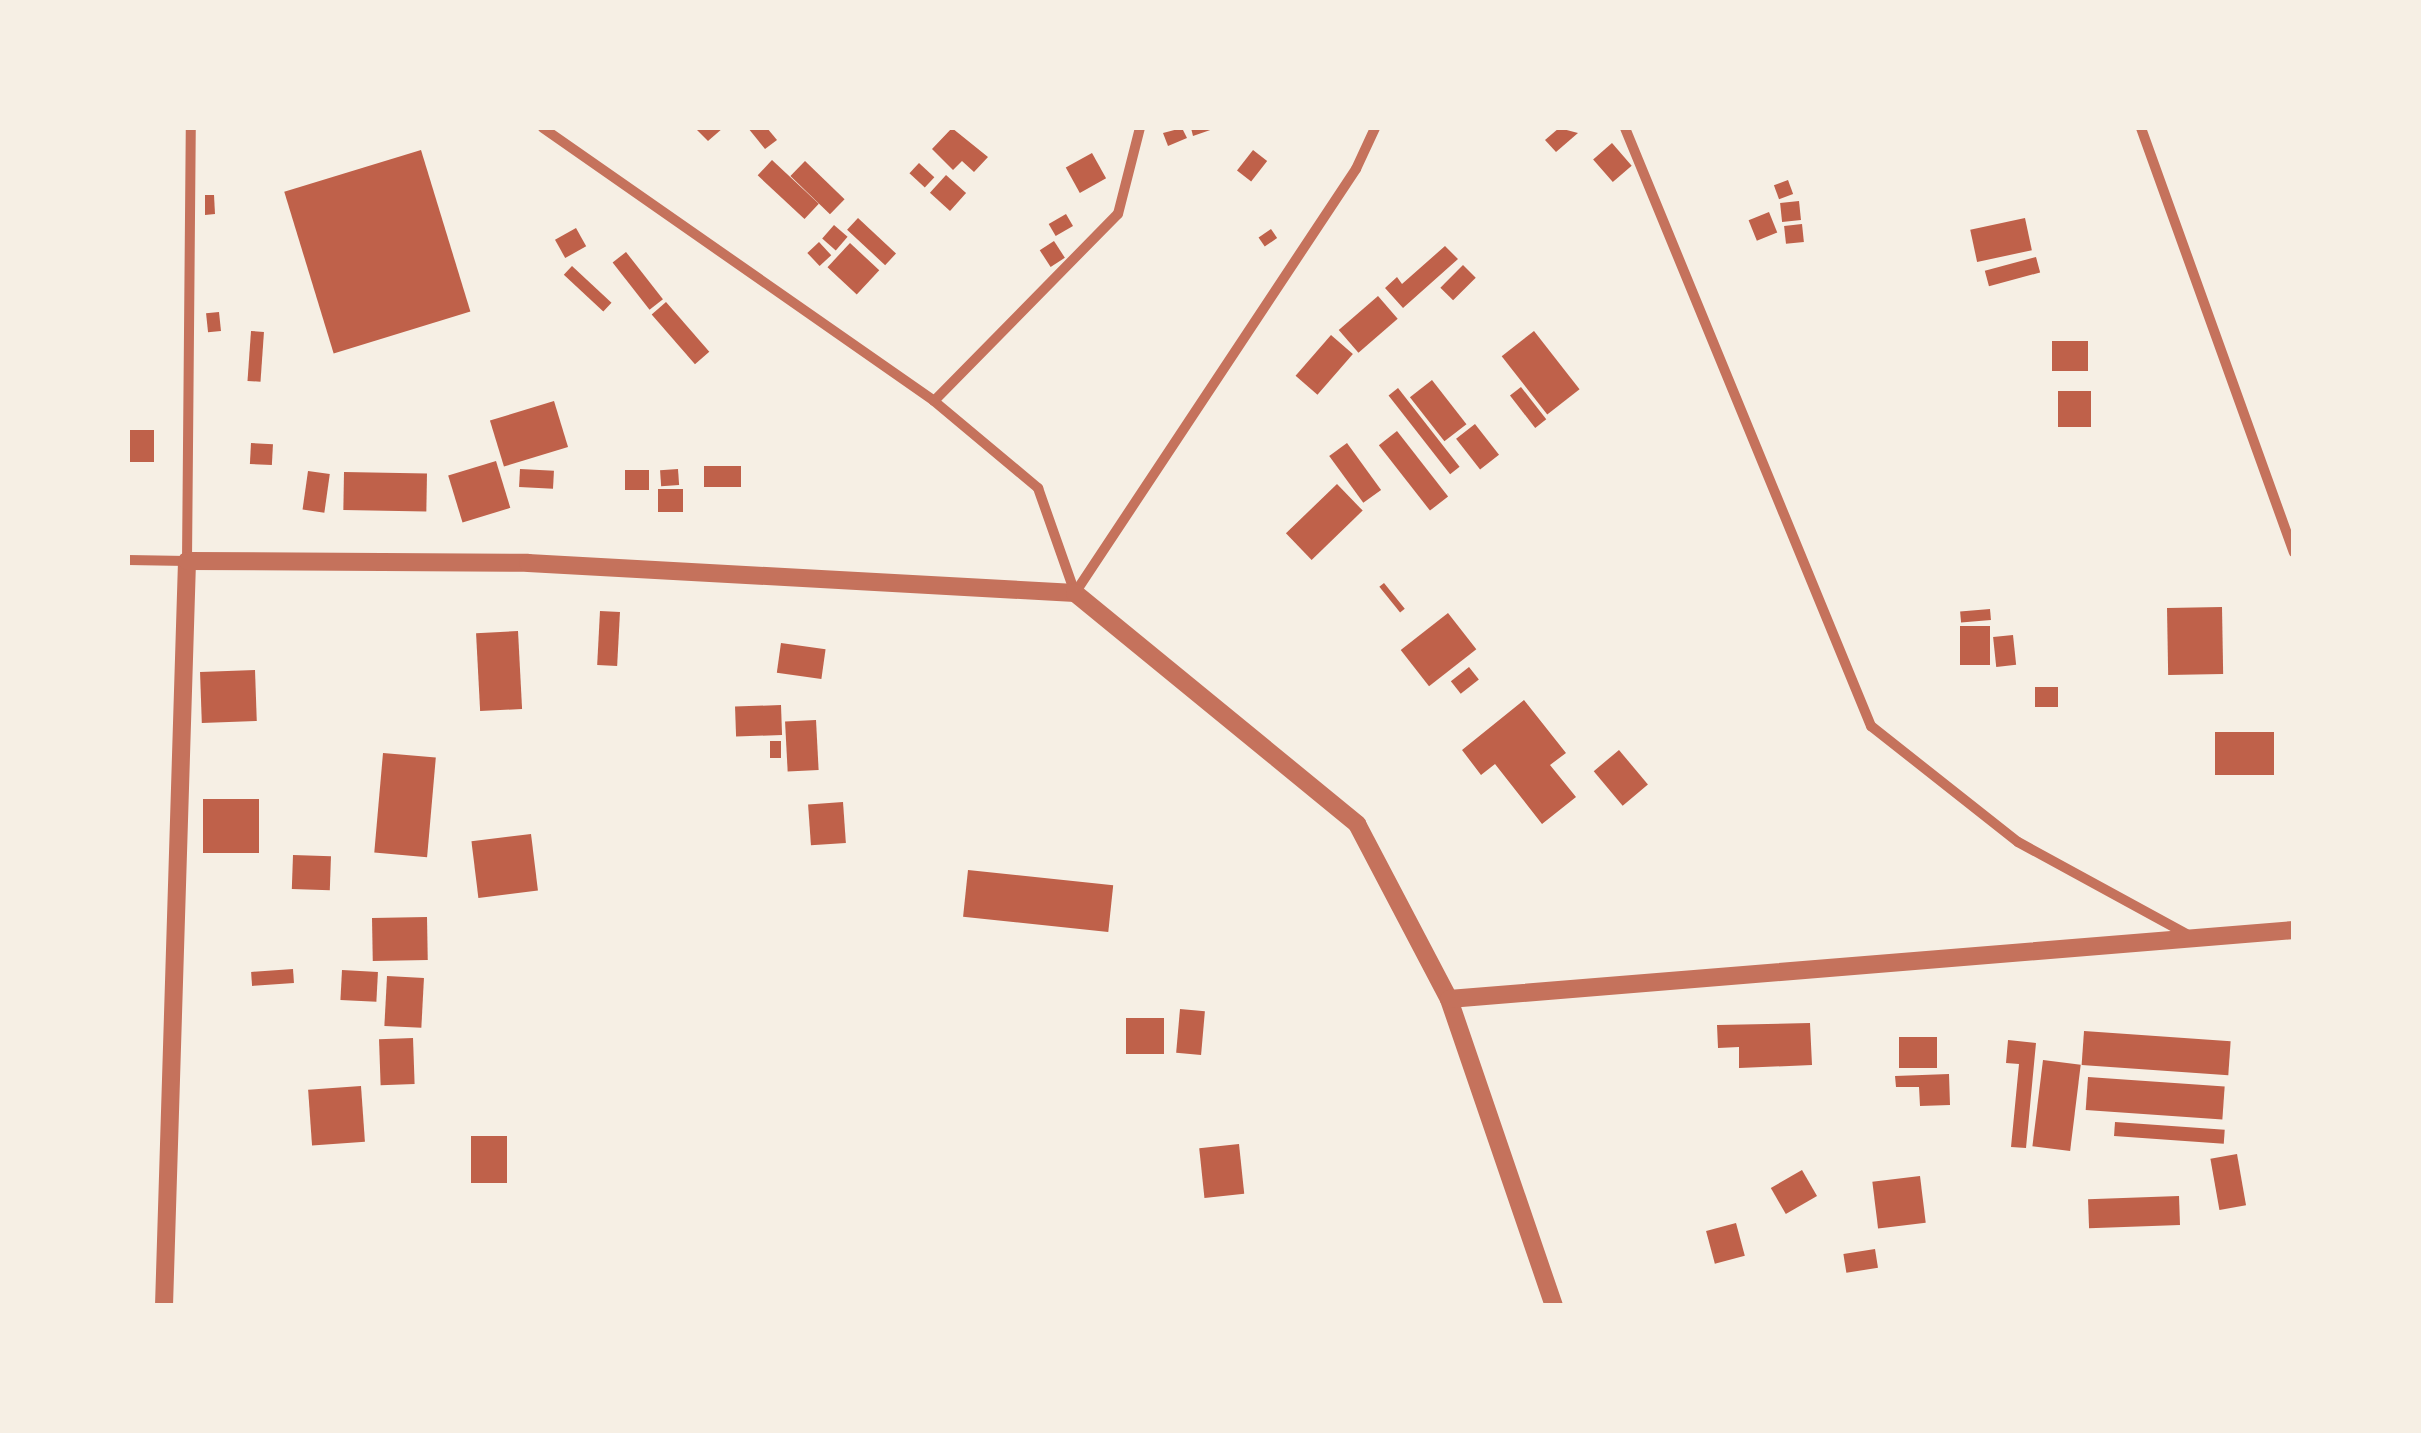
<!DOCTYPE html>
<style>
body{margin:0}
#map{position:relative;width:2421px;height:1433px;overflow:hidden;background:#f6efe4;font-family:Montserrat,sans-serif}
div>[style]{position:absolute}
.building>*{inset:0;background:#bf614a;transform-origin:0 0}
.minor>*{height:10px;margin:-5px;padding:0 5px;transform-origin:5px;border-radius:5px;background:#c5725c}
.tertiary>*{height:18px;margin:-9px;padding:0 9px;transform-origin:9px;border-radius:9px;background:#c5725c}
span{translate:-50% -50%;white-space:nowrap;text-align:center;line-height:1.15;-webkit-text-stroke:10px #f6efe4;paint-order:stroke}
.frame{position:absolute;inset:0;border:130px solid #f6efe4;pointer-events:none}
</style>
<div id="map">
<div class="building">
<i style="clip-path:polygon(695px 128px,723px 128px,708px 141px)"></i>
<i style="clip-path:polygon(748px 128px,767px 128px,777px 140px,765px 149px)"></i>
<i style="clip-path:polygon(952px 128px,988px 157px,974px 172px,962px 161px,953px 170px,932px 149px)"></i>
<i style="clip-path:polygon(1182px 128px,1187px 138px,1168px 146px,1163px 133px)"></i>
<i style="clip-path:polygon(1191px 128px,1216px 128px,1193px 136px)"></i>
<i style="clip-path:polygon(1559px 128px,1578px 133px,1556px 152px,1545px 140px)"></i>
<i style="left:1612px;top:143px;width:30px;height:25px;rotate:49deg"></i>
<i style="left:421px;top:150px;width:169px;height:143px;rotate:73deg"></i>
<i style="left:1253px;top:150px;width:18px;height:26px;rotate:38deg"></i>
<i style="left:1092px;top:153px;width:29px;height:30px;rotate:61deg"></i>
<i style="left:772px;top:160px;width:64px;height:21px;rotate:43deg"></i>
<i style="left:805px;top:161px;width:55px;height:21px;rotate:44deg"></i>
<i style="left:919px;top:163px;width:21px;height:14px;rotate:43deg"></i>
<i style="left:946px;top:175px;width:27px;height:24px;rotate:42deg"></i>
<i style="left:1788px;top:180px;width:15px;height:15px;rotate:70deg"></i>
<i style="clip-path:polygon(205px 195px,214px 195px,215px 214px,205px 215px)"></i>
<i style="left:1799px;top:201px;width:19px;height:19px;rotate:84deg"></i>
<i style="left:1769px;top:212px;width:22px;height:22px;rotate:68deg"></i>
<i style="left:1066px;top:214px;width:14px;height:20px;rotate:60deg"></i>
<i style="left:858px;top:218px;width:52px;height:16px;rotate:43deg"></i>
<i style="left:2025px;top:218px;width:33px;height:56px;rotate:78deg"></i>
<i style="left:1802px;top:224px;width:18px;height:18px;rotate:84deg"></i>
<i style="left:834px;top:225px;width:18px;height:18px;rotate:41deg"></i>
<i style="left:576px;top:228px;width:21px;height:24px;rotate:61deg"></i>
<i style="left:1271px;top:229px;width:11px;height:15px;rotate:56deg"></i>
<i style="left:1054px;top:241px;width:20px;height:17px;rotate:57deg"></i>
<i style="left:819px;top:242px;width:18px;height:16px;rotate:47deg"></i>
<i style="left:850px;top:243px;width:40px;height:33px;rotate:43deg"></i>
<i style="clip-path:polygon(1445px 246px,1458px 259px,1403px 308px,1385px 288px,1397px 277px,1402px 284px)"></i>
<i style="left:626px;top:252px;width:60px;height:17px;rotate:52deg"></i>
<i style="left:2036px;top:257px;width:16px;height:53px;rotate:75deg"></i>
<i style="left:1463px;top:265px;width:18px;height:32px;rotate:45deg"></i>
<i style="left:572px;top:266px;width:54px;height:12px;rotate:43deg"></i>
<i style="left:1378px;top:296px;width:30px;height:52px;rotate:49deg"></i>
<i style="left:666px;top:302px;width:66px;height:19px;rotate:49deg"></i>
<i style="left:219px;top:312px;width:19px;height:13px;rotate:84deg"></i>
<i style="left:251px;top:331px;width:13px;height:50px;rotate:4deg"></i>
<i style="left:1534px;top:331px;width:74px;height:41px;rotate:52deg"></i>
<i style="left:1331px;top:335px;width:29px;height:54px;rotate:41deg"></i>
<i style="left:2052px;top:341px;width:36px;height:30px"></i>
<i style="left:1432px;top:380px;width:56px;height:28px;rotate:52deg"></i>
<i style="left:1521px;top:387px;width:41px;height:14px;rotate:52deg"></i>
<i style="left:1398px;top:388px;width:100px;height:12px;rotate:52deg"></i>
<i style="left:2058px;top:391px;width:33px;height:36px"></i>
<i style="left:554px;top:401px;width:48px;height:67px;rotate:73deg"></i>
<i style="left:1475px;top:424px;width:39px;height:24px;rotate:52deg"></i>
<i style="left:128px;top:430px;width:26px;height:32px"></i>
<i style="left:1397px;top:431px;width:83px;height:23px;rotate:52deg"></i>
<i style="left:251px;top:443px;width:22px;height:21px;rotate:3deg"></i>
<i style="left:1347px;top:443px;width:58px;height:22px;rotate:54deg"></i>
<i style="left:496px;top:461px;width:49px;height:50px;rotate:73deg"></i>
<i style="left:704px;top:466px;width:37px;height:21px"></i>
<i style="left:520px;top:469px;width:34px;height:18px;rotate:3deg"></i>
<i style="left:678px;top:469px;width:16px;height:18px;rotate:86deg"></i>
<i style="left:625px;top:470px;width:24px;height:20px"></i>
<i style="left:308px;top:471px;width:22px;height:39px;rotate:8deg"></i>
<i style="left:344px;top:472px;width:83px;height:38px;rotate:1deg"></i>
<i style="left:1337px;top:484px;width:37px;height:71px;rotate:46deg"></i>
<i style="left:683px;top:489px;width:23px;height:25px;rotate:90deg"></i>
<i style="left:1384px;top:583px;width:33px;height:6px;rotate:51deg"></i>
<i style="left:2222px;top:607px;width:67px;height:55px;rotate:89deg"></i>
<i style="left:1990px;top:609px;width:11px;height:30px;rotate:85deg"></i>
<i style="left:600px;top:611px;width:20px;height:54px;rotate:3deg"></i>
<i style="left:1448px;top:613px;width:46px;height:60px;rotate:52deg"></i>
<i style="left:1960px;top:626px;width:30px;height:39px"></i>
<i style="left:518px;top:631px;width:78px;height:42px;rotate:87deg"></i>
<i style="left:2013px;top:635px;width:30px;height:20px;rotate:84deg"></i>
<i style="left:781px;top:643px;width:45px;height:30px;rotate:8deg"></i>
<i style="left:1469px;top:667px;width:16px;height:23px;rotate:52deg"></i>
<i style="left:255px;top:670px;width:51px;height:55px;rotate:88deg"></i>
<i style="left:2035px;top:687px;width:23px;height:20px"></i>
<i style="clip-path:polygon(1524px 700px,1566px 753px,1550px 765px,1576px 797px,1542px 824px,1495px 764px,1481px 775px,1462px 750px)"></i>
<i style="left:781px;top:705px;width:30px;height:46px;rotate:88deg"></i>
<i style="left:816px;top:720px;width:50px;height:31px;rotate:87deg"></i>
<i style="left:2215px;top:732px;width:59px;height:43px"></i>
<i style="left:770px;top:741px;width:11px;height:17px"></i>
<i style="left:1619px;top:750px;width:45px;height:33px;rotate:50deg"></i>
<i style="left:383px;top:753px;width:53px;height:100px;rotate:5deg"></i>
<i style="left:203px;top:799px;width:56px;height:54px"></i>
<i style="left:843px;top:802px;width:41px;height:35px;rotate:86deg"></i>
<i style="left:531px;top:834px;width:57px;height:60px;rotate:83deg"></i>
<i style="left:293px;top:855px;width:38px;height:34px;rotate:2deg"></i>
<i style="left:968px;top:870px;width:146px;height:47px;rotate:6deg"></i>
<i style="left:427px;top:917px;width:43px;height:55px;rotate:89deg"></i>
<i style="left:293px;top:969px;width:14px;height:42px;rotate:86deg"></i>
<i style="left:342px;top:970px;width:36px;height:30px;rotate:3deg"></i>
<i style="left:387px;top:976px;width:37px;height:50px;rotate:3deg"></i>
<i style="left:1180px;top:1009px;width:25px;height:44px;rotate:5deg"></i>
<i style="left:1126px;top:1018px;width:38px;height:36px"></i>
<i style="clip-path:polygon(1810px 1023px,1812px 1065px,1739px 1068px,1739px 1047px,1718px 1048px,1717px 1025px)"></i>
<i style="left:2084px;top:1031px;width:147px;height:34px;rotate:4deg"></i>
<i style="left:1899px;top:1037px;width:38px;height:31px"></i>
<i style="left:413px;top:1038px;width:46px;height:34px;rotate:88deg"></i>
<i style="clip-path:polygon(2008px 1040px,2036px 1043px,2026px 1148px,2011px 1147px,2019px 1064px,2006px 1063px)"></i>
<i style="left:2043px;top:1060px;width:38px;height:87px;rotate:7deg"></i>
<i style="clip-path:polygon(1949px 1074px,1950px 1105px,1920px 1106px,1919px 1087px,1896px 1087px,1895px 1076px)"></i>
<i style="left:2088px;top:1077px;width:137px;height:33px;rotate:4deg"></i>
<i style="left:361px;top:1086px;width:56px;height:53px;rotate:86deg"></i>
<i style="left:2115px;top:1122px;width:110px;height:14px;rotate:4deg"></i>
<i style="left:471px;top:1136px;width:36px;height:47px"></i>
<i style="left:1239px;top:1144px;width:50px;height:40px;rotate:84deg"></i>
<i style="left:2237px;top:1154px;width:52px;height:27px;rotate:80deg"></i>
<i style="left:1802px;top:1170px;width:30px;height:36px;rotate:60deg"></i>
<i style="left:1920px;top:1176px;width:47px;height:48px;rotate:83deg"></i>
<i style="left:2179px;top:1196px;width:29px;height:91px;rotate:88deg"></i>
<i style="left:1736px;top:1223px;width:34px;height:31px;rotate:75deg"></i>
<i style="left:1875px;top:1249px;width:19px;height:32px;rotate:81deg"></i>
</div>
<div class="minor">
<i style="left:543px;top:128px;width:477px;rotate:34.9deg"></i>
<i style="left:934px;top:401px;width:136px;rotate:39.9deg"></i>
<i style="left:1038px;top:488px;width:111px;rotate:70.6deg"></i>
<i style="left:1625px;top:128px;width:647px;rotate:67.64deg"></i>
<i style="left:1871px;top:726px;width:187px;rotate:38.3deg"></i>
<i style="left:2018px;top:842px;width:198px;rotate:28.6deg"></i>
<i style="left:2141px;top:128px;width:451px;rotate:70.2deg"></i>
<i style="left:934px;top:401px;width:262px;rotate:-45.5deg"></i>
<i style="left:1118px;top:214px;width:89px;rotate:-75.7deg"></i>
<i style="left:128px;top:560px;width:59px;rotate:1deg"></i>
<i style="left:187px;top:561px;width:433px;rotate:-89.5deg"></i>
<i style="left:1075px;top:593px;width:509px;rotate:-56.47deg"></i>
<i style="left:1356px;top:169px;width:45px;rotate:-65.1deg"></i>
</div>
<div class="tertiary">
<i style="left:164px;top:1306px;width:745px;rotate:-88.23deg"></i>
<i style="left:187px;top:561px;width:341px;rotate:0.3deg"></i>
<i style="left:528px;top:563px;width:548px;rotate:3.14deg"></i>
<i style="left:1075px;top:593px;width:365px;rotate:39.3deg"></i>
<i style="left:1357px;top:824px;width:198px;rotate:62.3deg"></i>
<i style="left:1554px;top:1306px;width:324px;rotate:-108.9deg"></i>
<i style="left:1449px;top:999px;width:848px;rotate:-4.67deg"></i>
</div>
<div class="frame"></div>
</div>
